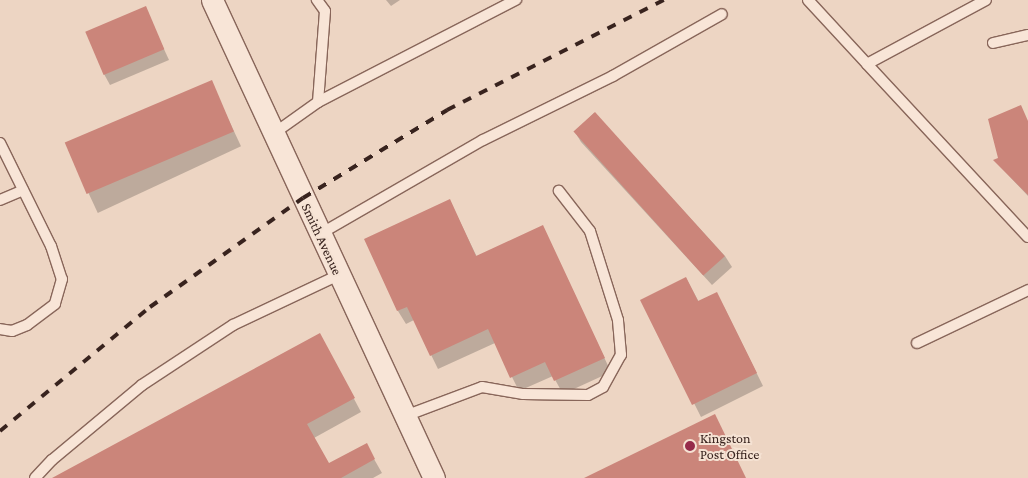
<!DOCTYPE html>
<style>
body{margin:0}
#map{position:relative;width:1028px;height:478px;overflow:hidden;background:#edd5c3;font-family:"Crimson Pro",serif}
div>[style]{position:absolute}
.shadow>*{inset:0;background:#0003;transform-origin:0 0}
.building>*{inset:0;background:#cb857a;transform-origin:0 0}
.roads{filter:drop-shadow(1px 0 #88665a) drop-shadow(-1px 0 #88665a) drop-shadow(0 1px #88665a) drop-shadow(0 -1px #88665a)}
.lane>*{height:10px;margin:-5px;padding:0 5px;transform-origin:5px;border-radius:5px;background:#f8e5d7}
.street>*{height:21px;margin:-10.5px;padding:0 10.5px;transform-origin:10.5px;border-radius:10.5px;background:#f8e5d7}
.rail>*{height:4px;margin-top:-2px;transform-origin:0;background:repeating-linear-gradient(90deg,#38231e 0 9px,transparent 0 18px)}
.dots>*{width:14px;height:14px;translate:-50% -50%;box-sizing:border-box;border:2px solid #f5e2d3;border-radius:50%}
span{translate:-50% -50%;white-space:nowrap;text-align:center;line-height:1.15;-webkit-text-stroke:4px #f5e2d3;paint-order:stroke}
.street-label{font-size:14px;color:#38231e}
.poi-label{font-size:14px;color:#38231e}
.left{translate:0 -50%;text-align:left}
</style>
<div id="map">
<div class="shadow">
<i style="clip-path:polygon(386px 0,400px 0,391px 6px)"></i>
<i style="clip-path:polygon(145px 8px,169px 60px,110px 85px,104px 74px)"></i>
<i style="left:211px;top:82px;width:71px;height:158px;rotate:65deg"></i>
<i style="clip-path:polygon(594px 113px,725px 256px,732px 267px,712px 285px,581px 142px,575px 132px)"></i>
<i style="clip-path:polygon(1028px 121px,1028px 196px,995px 161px,1000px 159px)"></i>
<i style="clip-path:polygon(450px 201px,477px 257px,543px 227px,611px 372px,563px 394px,553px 376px,519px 391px,495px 343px,438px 369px,414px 320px,406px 324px,398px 311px,366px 240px)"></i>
<i style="clip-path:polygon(686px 278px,699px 302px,724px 307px,763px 386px,701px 417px,642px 300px)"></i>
<i style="clip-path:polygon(327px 348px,361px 412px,314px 438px,329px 465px,366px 445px,382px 473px,373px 478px,55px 478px)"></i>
</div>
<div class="building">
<i style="left:146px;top:6px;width:47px;height:66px;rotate:67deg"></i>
<i style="left:212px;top:80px;width:56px;height:160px;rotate:67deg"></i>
<i style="clip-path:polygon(1021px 105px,1028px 121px,1028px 195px,993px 160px,998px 158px,988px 119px)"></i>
<i style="left:595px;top:112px;width:194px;height:29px;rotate:48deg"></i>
<i style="clip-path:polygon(450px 199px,476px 256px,543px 225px,605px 358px,554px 381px,545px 362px,510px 378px,488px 329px,430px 356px,407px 307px,397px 311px,364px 239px)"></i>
<i style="clip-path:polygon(686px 277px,698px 301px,717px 292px,757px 373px,692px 405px,640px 300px)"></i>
<i style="clip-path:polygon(320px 333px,355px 398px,307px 424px,329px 463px,367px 443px,375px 459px,341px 478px,52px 478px)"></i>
<i style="clip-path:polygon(715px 414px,746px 478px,584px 478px)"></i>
</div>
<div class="roads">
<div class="lane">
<i style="left:808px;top:0;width:87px;rotate:47.3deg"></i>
<i style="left:867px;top:64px;width:135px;rotate:-28.3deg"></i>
<i style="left:993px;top:43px;width:36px;rotate:-13deg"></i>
<i style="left:867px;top:64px;width:236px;rotate:47.1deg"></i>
<i style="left:318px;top:102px;width:223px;rotate:-27.3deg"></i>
<i style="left:273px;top:134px;width:55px;rotate:-35.4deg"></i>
<i style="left:318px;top:102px;width:91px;rotate:-85.6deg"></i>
<i style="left:325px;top:11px;width:14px;rotate:-126deg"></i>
<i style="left:0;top:143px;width:115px;rotate:63.7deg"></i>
<i style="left:51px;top:246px;width:35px;rotate:72deg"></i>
<i style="left:62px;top:279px;width:26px;rotate:106deg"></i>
<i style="left:55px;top:304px;width:35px;rotate:143deg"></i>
<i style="left:27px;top:325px;width:16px;rotate:158deg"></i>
<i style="left:12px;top:331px;width:12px;rotate:-171deg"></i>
<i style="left:0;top:200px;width:25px;rotate:-23deg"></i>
<i style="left:320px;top:234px;width:188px;rotate:-30deg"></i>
<i style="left:483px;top:140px;width:145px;rotate:-26.2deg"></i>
<i style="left:613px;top:76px;width:125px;rotate:-29.6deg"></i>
<i style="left:917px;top:343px;width:123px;rotate:-25.5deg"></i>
<i style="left:405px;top:416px;width:82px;rotate:-20.6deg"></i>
<i style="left:482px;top:387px;width:42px;rotate:9.7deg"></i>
<i style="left:523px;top:394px;width:65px;rotate:0.9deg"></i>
<i style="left:588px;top:395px;width:17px;rotate:-28deg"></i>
<i style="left:603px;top:387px;width:37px;rotate:-61deg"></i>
<i style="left:621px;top:355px;width:35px;rotate:-95deg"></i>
<i style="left:618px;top:320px;width:93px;rotate:-107.5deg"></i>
<i style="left:590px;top:231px;width:51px;rotate:-127.8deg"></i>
<i style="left:35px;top:478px;width:25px;rotate:-47deg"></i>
<i style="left:52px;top:460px;width:117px;rotate:-39.8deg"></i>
<i style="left:142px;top:385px;width:109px;rotate:-33.4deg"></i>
<i style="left:233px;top:325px;width:117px;rotate:-25.3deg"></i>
</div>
<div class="street">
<i style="left:212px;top:0;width:527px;rotate:65.09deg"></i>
</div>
</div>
<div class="rail">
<i style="left:0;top:431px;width:195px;rotate:-39.6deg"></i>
<i style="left:150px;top:307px;width:188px;rotate:-35.5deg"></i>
<i style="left:303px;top:198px;width:169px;rotate:-31.4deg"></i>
<i style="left:447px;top:110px;width:243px;rotate:-26.9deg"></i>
</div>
<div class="dots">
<i style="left:690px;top:446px;background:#962b4a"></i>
</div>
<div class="street-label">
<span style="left:322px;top:239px;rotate:65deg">Smith Avenue</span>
</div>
<div class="poi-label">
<span class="left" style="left:700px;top:446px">Kingston<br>Post Office</span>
</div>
</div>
